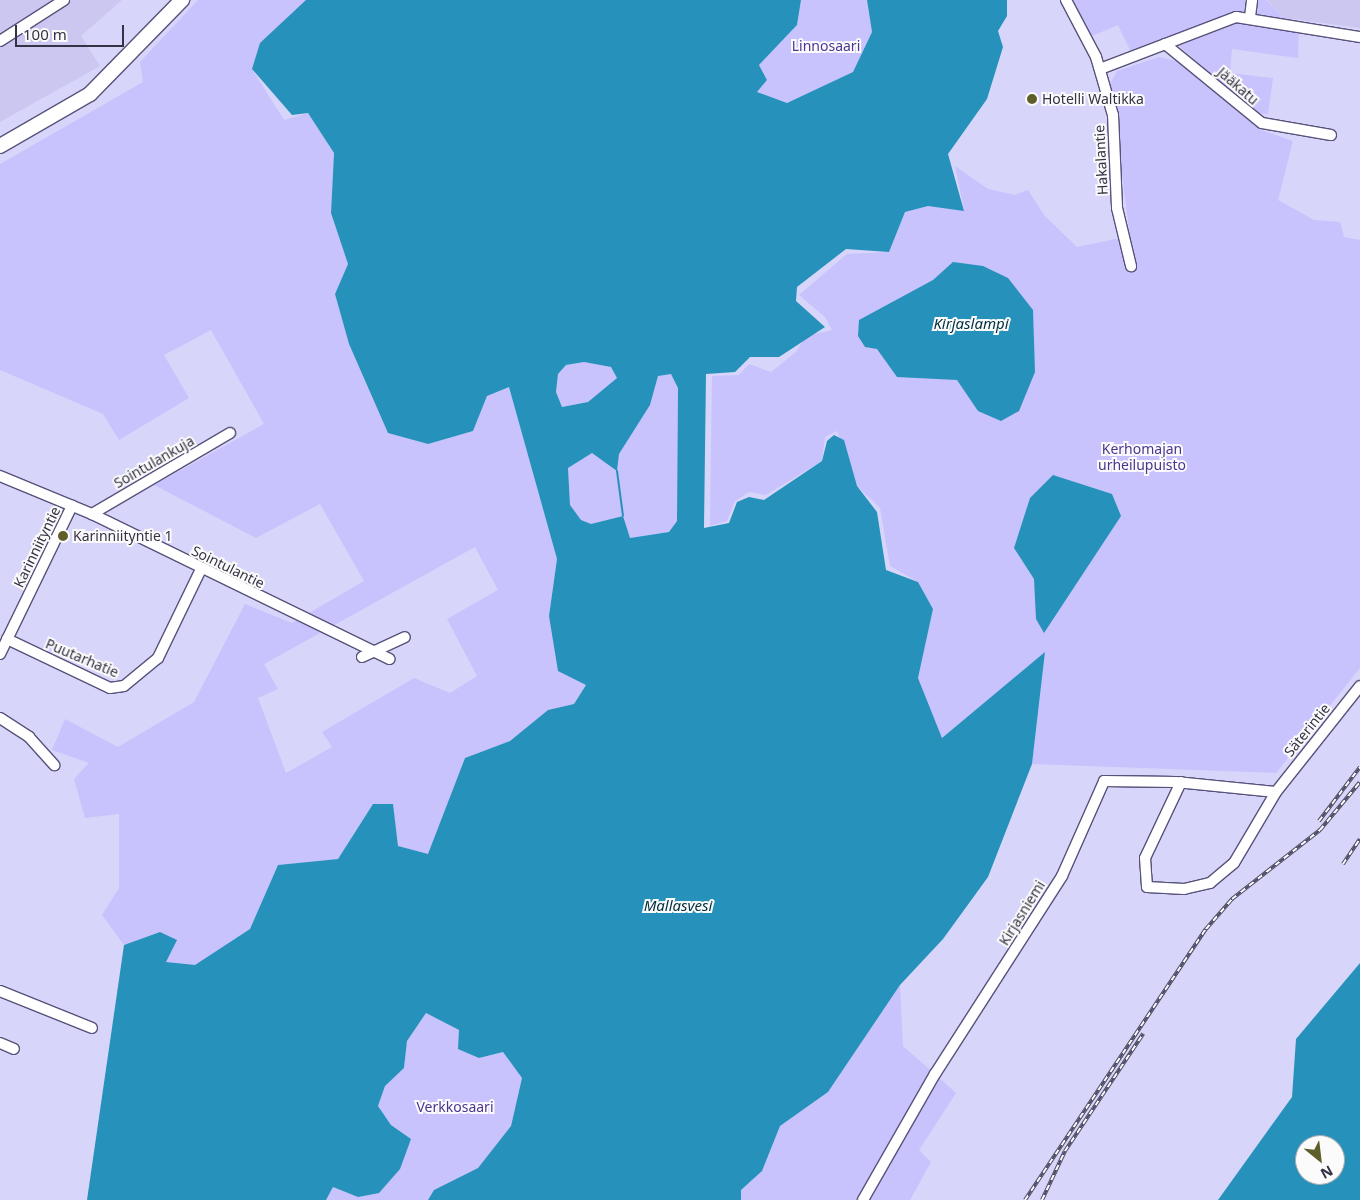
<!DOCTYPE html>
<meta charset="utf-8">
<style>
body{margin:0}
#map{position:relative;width:1360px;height:1200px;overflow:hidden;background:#d8d5fb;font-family:"Noto Sans",sans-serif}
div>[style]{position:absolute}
.built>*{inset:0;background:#cbc7f1}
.green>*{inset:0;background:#c8c2fd}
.water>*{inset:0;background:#2692bb}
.stream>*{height:2px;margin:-1px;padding:0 1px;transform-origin:1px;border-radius:1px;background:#2692bb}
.roads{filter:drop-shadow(1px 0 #57527a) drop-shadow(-1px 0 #57527a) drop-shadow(0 1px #57527a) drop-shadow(0 -1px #57527a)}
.minor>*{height:10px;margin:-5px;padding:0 5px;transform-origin:5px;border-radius:5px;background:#fff}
.major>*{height:14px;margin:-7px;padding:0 7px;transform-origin:7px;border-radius:7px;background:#fff}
.rail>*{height:4px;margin-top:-2px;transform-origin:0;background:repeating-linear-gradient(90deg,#fbfbfb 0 5.5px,#4d4b60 0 11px);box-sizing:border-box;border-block:1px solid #4d4b60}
.dots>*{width:14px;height:14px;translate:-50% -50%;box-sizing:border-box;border:2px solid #fbfbfb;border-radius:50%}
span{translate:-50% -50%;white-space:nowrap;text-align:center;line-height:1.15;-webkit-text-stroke:4px #fbfbfb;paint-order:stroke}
.park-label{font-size:14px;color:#4b368f}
.street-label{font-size:14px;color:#343244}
.poi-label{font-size:14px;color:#343244}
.left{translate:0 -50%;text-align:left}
.water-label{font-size:15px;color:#002e3f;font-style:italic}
.north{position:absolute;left:1295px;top:1135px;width:50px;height:50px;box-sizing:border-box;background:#fbfbfb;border:1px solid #ababb2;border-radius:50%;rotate:151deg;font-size:14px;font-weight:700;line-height:20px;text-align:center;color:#343244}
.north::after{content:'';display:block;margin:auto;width:18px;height:22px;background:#5e5e2b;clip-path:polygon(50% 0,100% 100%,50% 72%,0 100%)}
.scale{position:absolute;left:15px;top:25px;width:109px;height:22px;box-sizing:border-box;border:2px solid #343244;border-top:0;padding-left:6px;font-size:15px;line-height:18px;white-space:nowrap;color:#343244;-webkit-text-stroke:4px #fbfbfb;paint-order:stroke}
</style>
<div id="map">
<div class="built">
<i style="clip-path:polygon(0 0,122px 0,81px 36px,100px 66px,0 122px)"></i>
<i style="clip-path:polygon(1267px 0,1360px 0,1360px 28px,1293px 19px,1289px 23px)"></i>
</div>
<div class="green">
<i style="clip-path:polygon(evenodd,198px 0,306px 0,252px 69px,284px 120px,308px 113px,334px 153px,331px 213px,348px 264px,335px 294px,349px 344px,388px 433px,428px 444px,473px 431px,487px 396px,509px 386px,557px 559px,549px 616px,586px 685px,574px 704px,548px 710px,510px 741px,465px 758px,428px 855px,397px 846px,393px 804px,373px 804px,338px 859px,278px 865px,250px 929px,195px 966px,166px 962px,160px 932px,124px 945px,102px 915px,119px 888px,119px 814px,85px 818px,74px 779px,89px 763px,52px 750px,65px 719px,118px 747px,194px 702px,245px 604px,292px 623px,364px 581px,320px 504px,256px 538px,154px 485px,264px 424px,211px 330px,164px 355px,189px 398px,119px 440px,103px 414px,0 370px,0 164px,143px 82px,140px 62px,198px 0,475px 547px,498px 590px,447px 619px,477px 676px,450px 693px,414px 678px,322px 732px,332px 747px,286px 773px,258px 698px,278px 689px,264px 664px,475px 547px)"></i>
<i style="clip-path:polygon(801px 0,867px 0,872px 32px,853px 72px,787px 103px,757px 92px,767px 80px,759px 65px,797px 25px)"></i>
<i style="clip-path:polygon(1072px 0,1266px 0,1289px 23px,1299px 22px,1298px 58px,1232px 49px,1230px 73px,1273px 78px,1268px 114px,1255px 113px,1169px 37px,1131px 52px,1118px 25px,1092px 36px)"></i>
<i style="clip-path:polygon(1159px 57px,1181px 62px,1261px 130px,1293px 141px,1278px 200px,1314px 220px,1340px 222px,1344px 237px,1360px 240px,1360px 668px,1276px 773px,1032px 764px,1045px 653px,942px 738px,918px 678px,933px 609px,918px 582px,890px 566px,880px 508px,857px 486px,837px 431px,825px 437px,822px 461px,766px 495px,749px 492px,735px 501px,727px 521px,710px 526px,712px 376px,739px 375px,749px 364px,771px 372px,796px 352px,806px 336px,832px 330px,825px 317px,799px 295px,847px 254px,889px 252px,905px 212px,928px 206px,964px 210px,955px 166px,988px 189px,1015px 195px,1028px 190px,1044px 215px,1077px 247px,1130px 236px,1110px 84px,1117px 71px)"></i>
<i style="clip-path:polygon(584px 362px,611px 367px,617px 378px,588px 402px,562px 407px,556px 392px,558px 374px,566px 365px)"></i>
<i style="clip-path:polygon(671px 374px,678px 387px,677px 521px,669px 532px,630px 538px,622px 516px,591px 524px,581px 520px,570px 506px,568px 468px,592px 453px,617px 470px,619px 454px,650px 405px,658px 375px)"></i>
<i style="clip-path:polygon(900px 985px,903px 1046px,956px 1093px,919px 1150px,931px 1162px,910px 1200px,741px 1200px,741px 1190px,762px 1171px,780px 1126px,828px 1092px)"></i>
<i style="clip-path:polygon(426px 1013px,459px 1030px,479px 1058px,503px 1052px,522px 1078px,511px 1126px,478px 1168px,434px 1190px,428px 1200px,326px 1200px,333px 1187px,358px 1197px,411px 1139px,391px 1125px,378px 1106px,385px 1086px,404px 1068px,407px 1041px)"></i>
</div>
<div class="water">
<i style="clip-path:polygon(evenodd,306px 0,801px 0,797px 25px,759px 65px,767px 80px,757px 92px,787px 103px,853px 72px,872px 32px,867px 0,1007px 0,1007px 16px,998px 31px,1003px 47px,987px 99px,948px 154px,964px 211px,928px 206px,905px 212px,889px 252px,846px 249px,797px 287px,796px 301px,825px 327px,779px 357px,750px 357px,735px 372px,706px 374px,704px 528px,729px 523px,737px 502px,749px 497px,764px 500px,822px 461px,827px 441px,834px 435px,844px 440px,857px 486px,877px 512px,886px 570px,918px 582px,933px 609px,918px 678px,942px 738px,1045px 652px,1032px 764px,988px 877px,943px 939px,900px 985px,828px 1092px,780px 1126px,762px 1171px,741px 1190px,741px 1200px,428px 1200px,434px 1190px,478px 1168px,511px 1126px,522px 1078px,503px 1052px,479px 1058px,458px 1049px,459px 1030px,426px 1013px,407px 1041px,404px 1068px,385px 1086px,378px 1106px,391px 1125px,411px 1139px,400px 1169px,379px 1193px,358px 1197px,333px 1187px,326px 1200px,87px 1200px,124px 945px,160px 932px,177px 940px,166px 962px,195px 965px,250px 929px,278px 865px,338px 859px,373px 804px,393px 804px,398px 846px,428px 854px,465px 758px,510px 741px,548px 710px,574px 704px,586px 685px,558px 671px,549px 616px,557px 559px,509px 387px,487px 396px,473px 431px,428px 444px,388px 433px,349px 344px,335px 294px,348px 264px,331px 213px,334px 153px,308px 113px,292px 115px,252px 69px,260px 43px,306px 0,584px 362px,611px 367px,617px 378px,588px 402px,562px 407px,556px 392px,558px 374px,566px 365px,584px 362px,306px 0,671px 374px,678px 388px,677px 521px,669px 532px,630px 538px,623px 516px,591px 524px,581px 520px,570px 505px,568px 468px,592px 453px,617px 471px,619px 454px,650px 405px,658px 376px,671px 374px)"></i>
<i style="clip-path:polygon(953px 262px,983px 266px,1008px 278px,1033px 310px,1035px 372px,1019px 411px,1001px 421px,978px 411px,957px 380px,897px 377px,877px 349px,865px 347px,858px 336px,859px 320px,933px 280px)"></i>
<i style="clip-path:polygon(1053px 475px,1112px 494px,1121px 516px,1044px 633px,1036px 619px,1034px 579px,1014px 548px,1030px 498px)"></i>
<i style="clip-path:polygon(evenodd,1360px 963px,1360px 1200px,1218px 1200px,1292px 1097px,1296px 1039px,1360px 963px,1305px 1145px,1335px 1145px,1335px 1175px,1305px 1175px,1305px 1145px)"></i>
</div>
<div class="stream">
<i style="left:617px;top:471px;width:45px;rotate:82.4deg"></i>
</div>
<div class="roads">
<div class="minor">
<i style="left:1066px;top:0;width:64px;rotate:62.2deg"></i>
<i style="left:1096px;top:57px;width:60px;rotate:73.7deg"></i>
<i style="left:1113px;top:115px;width:93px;rotate:87.5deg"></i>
<i style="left:1117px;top:208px;width:60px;rotate:76.4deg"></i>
<i style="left:1250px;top:17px;width:17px;rotate:-83deg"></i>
<i style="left:0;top:41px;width:76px;rotate:-32.6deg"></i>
<i style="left:1165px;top:44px;width:125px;rotate:39.2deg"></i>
<i style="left:1262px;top:123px;width:70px;rotate:9.9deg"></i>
<i style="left:1100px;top:69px;width:146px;rotate:-20.9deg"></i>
<i style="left:1236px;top:17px;width:126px;rotate:9.2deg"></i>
<i style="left:0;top:476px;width:100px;rotate:22.4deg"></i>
<i style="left:92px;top:514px;width:331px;rotate:26deg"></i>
<i style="left:92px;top:514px;width:160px;rotate:-30.4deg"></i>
<i style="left:7px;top:639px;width:114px;rotate:25.4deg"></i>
<i style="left:110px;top:688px;width:14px;rotate:-8deg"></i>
<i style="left:124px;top:686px;width:44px;rotate:-39.5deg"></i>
<i style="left:158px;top:658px;width:99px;rotate:-64.2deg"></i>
<i style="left:0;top:654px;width:165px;rotate:-64.1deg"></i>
<i style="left:362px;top:657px;width:47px;rotate:-24.9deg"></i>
<i style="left:0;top:718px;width:35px;rotate:33deg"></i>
<i style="left:29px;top:737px;width:38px;rotate:48deg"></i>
<i style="left:1181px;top:782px;width:84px;rotate:115.3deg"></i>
<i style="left:1145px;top:858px;width:29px;rotate:86deg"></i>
<i style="left:1147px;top:887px;width:37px;rotate:3deg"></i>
<i style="left:1184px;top:889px;width:27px;rotate:-13deg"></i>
<i style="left:1210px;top:883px;width:31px;rotate:-40deg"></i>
<i style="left:1234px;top:863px;width:82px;rotate:-59.4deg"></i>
<i style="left:1276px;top:792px;width:135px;rotate:-51.6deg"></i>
<i style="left:0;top:991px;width:99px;rotate:21.9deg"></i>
<i style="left:0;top:1043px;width:15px;rotate:23deg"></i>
<i style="left:863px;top:1200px;width:145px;rotate:-60.3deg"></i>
<i style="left:935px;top:1074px;width:235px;rotate:-57.3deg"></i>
<i style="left:1062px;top:876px;width:104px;rotate:-66.1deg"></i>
<i style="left:1104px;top:781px;width:72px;rotate:0.8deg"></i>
<i style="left:1176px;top:782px;width:100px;rotate:5.7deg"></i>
</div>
<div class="major">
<i style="left:0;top:146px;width:104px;rotate:-30deg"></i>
<i style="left:90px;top:94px;width:132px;rotate:-45.6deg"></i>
</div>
</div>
<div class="rail">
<i style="left:1319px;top:821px;width:68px;rotate:-52.8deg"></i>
<i style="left:1343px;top:864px;width:30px;rotate:-56deg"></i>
<i style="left:1025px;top:1200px;width:326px;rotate:-56.3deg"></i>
<i style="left:1206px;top:929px;width:40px;rotate:-49deg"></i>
<i style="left:1232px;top:899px;width:112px;rotate:-38.1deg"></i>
<i style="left:1320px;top:830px;width:62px;rotate:-50.2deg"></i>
<i style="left:1042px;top:1200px;width:54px;rotate:-64.9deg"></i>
<i style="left:1065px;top:1151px;width:141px;rotate:-56.3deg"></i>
</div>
<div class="dots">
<i style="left:1032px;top:99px;background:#5e5e2b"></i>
<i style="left:63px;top:536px;background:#5e5e2b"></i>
</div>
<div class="park-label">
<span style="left:826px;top:46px">Linnosaari</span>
<span style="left:1142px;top:457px">Kerhomajan<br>urheilupuisto</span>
<span style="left:455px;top:1107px">Verkkosaari</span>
</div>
<div class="street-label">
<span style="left:1238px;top:86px;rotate:41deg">Jääkatu</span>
<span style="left:1101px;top:160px;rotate:-93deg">Hakalantie</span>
<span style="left:154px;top:462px;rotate:-30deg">Sointulankuja</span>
<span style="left:37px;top:547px;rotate:-64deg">Karinniityntie</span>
<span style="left:228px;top:567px;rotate:26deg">Sointulantie</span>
<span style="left:82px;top:658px;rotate:23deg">Puutarhatie</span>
<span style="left:1307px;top:730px;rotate:-51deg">Säterintie</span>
<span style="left:1022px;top:913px;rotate:-58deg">Kirjasniemi</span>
</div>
<div class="poi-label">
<span class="left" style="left:1042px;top:99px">Hotelli Waltikka</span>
<span class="left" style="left:73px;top:536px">Karinniityntie 1</span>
</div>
<div class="water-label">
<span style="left:971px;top:324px">Kirjaslampi</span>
<span style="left:678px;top:906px">Mallasvesi</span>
</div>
<div class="north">N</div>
<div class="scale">100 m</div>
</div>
